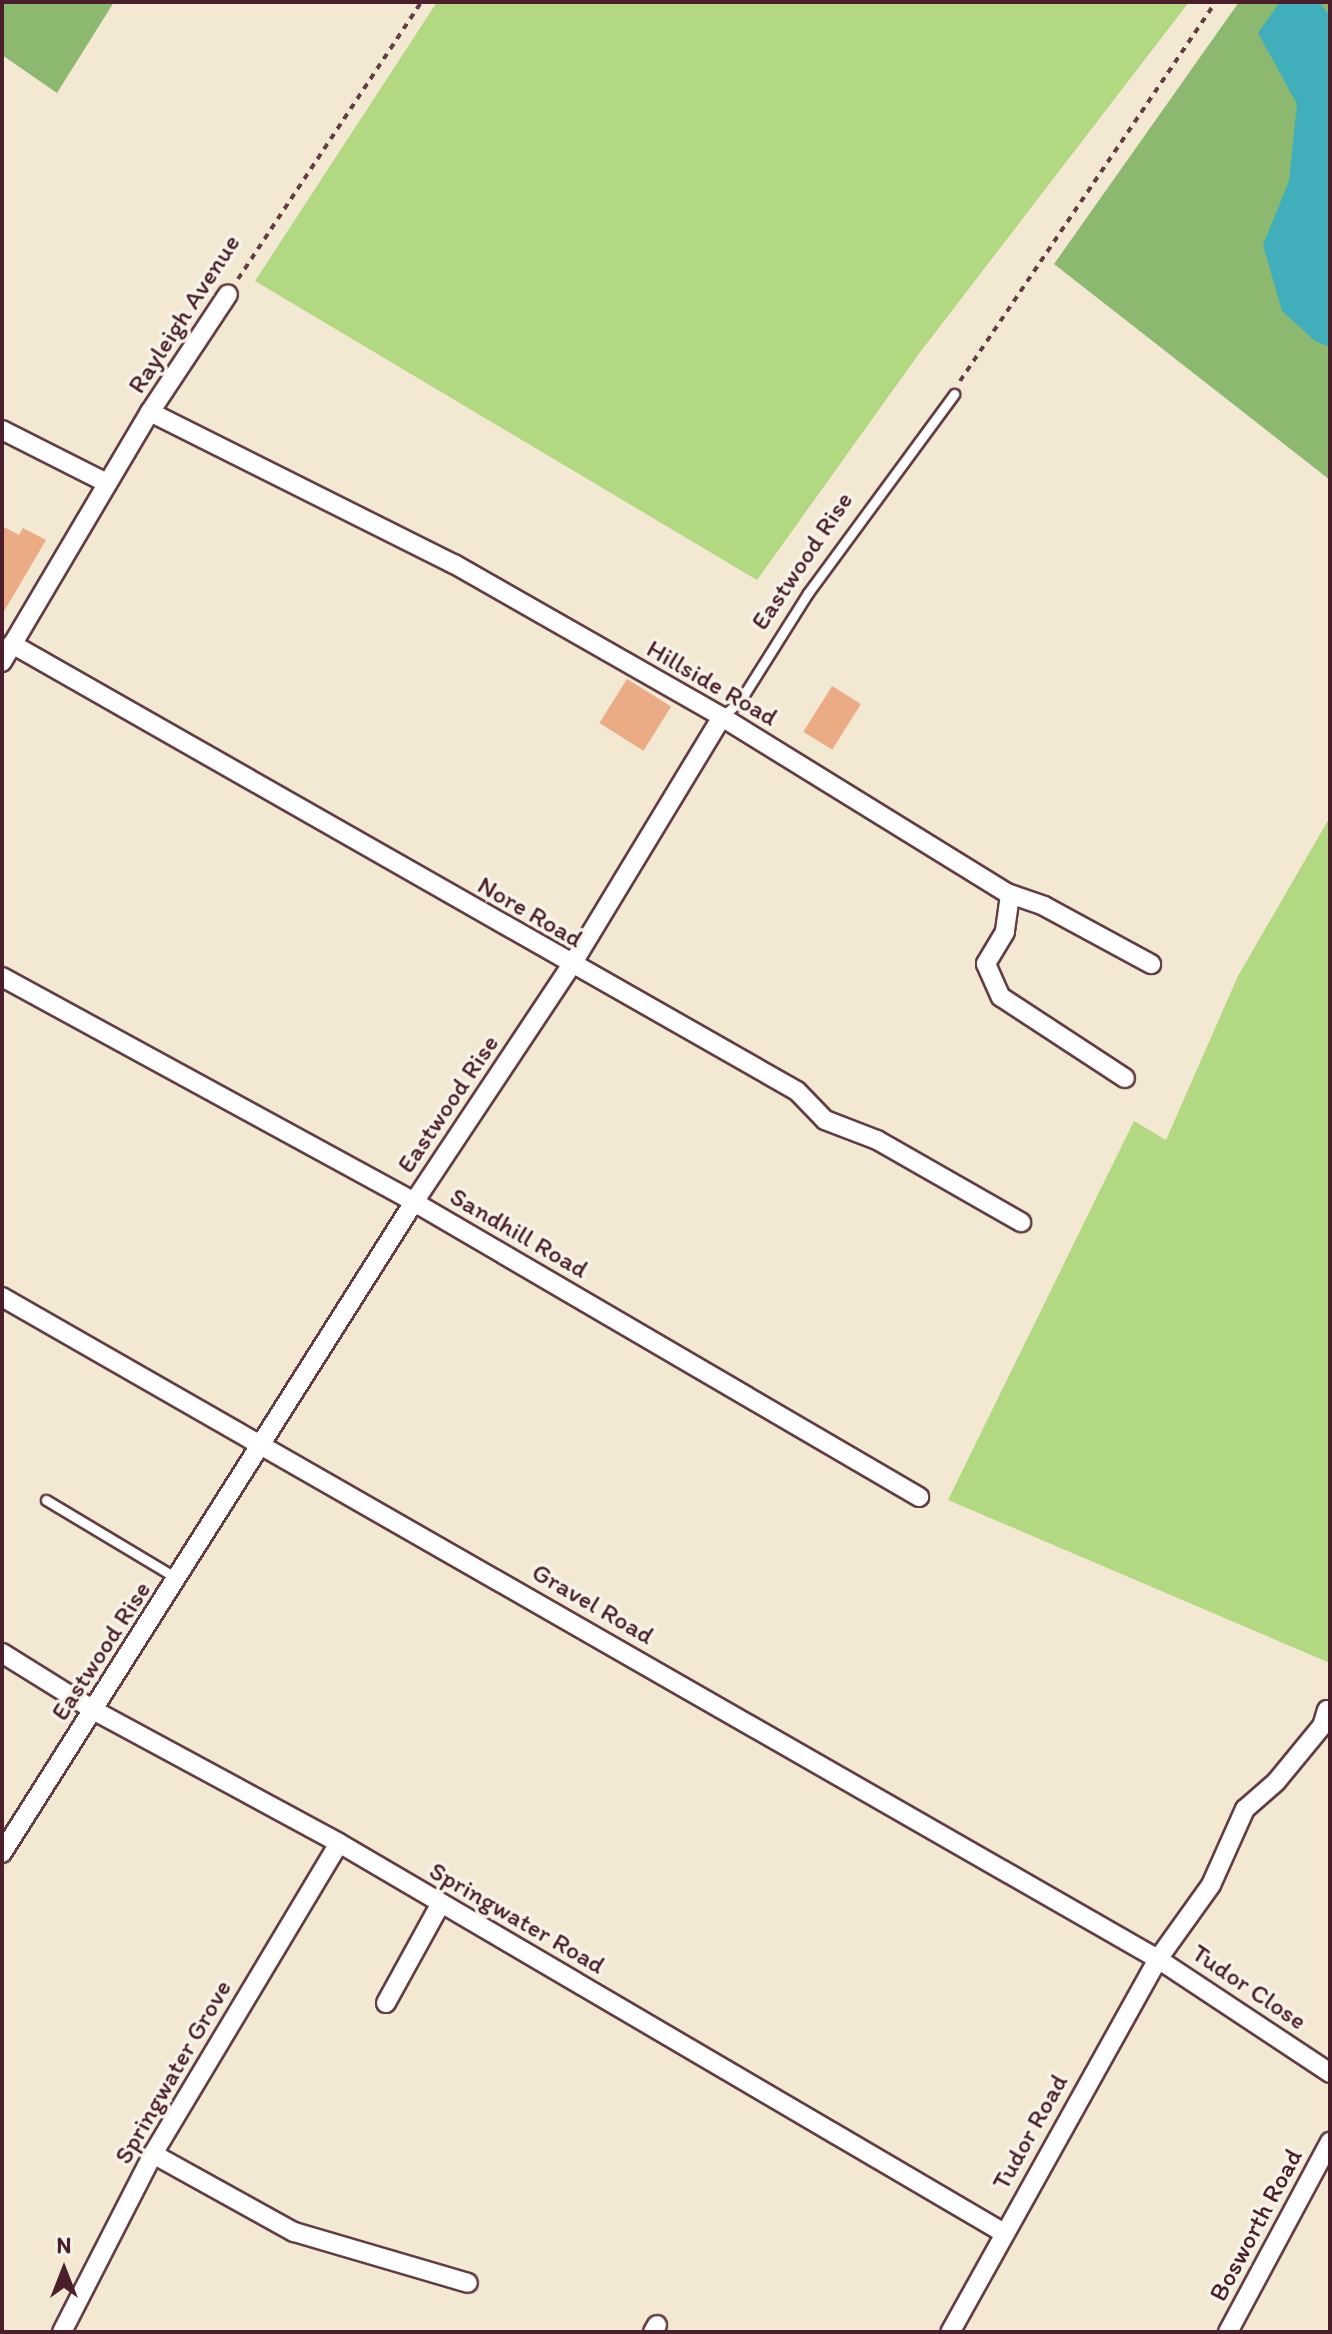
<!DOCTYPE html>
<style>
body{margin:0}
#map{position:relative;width:1332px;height:2334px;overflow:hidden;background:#f3e8d2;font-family:Itim,sans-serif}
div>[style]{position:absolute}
.green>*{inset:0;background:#b2d882}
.forest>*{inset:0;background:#8db870}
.water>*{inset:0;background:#40afbb}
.building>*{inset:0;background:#eaab85;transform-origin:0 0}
.path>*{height:4px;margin-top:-2px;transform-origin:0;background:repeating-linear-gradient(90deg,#633d44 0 6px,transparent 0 12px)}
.roads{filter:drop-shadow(2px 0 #633d44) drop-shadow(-2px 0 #633d44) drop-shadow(0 2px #633d44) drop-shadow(0 -2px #633d44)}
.lane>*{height:9px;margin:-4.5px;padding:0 4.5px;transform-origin:4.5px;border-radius:4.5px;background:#fff}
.street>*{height:18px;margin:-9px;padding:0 9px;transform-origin:9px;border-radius:9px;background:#fff}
span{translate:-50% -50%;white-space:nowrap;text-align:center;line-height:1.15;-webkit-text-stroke:7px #f7f3e8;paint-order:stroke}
.street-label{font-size:26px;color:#4a1f2b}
.frame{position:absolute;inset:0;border:4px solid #4a1f2b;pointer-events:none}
.north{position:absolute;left:24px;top:2230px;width:80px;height:80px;-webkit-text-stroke:6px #f7f3e8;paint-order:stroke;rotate:0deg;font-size:22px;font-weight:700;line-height:32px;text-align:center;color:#4a1f2b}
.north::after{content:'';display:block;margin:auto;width:28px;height:36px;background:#4a1f2b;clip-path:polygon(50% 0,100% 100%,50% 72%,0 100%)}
</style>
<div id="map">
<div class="green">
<i style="clip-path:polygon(437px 2px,1189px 2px,921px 351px,757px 580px,255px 281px)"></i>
<i style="clip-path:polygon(1330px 817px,1330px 1663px,948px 1500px,1134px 1121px,1166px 1140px,1238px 976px)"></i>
</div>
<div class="forest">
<i style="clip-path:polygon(2px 2px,114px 2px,57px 93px,2px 55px)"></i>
<i style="clip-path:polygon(1239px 2px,1330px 2px,1330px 480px,1054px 264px)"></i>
</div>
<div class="water">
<i style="clip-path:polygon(1280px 2px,1319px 2px,1330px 16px,1330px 347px,1315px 341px,1282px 311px,1263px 245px,1289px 181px,1297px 104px,1258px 33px)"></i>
</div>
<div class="building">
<i style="clip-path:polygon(2px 526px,19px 535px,23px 528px,46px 540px,2px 615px)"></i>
<i style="left:627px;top:679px;width:52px;height:52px;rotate:32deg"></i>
<i style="left:832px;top:686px;width:34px;height:54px;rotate:32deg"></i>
</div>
<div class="path">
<i style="left:238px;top:279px;width:332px;rotate:-56.5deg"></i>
<i style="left:960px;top:381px;width:457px;rotate:-56deg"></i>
</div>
<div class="roads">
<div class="lane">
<i style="left:722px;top:717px;width:24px;rotate:-42deg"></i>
<i style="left:740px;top:701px;width:128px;rotate:-57.8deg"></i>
<i style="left:808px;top:593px;width:247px;rotate:-53.7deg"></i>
<i style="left:46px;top:1500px;width:154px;rotate:30.9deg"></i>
</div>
<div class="street">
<i style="left:150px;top:412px;width:340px;rotate:26.6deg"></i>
<i style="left:454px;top:564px;width:309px;rotate:29.7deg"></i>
<i style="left:722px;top:717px;width:339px;rotate:31.7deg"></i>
<i style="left:1010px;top:895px;width:37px;rotate:98deg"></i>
<i style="left:1005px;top:932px;width:37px;rotate:121deg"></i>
<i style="left:986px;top:964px;width:36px;rotate:66deg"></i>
<i style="left:1001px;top:997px;width:148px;rotate:33.2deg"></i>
<i style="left:2px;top:430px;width:118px;rotate:26.8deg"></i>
<i style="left:12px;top:644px;width:903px;rotate:29.66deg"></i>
<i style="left:797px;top:1091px;width:40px;rotate:46deg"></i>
<i style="left:825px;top:1120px;width:56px;rotate:21deg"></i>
<i style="left:877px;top:1140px;width:166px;rotate:29.7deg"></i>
<i style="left:2px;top:662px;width:291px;rotate:-59.4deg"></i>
<i style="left:150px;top:412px;width:141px;rotate:-56.5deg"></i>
<i style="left:1007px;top:893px;width:39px;rotate:19deg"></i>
<i style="left:1044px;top:906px;width:122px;rotate:28.5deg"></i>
<i style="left:2px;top:977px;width:469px;rotate:28.6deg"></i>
<i style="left:414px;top:1202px;width:585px;rotate:30.29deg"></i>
<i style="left:2px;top:1297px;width:1332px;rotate:29.8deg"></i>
<i style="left:1158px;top:1959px;width:427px;rotate:119.1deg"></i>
<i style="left:2px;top:1653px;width:110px;rotate:31.9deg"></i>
<i style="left:95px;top:1711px;width:277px;rotate:28.4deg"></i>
<i style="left:339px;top:1843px;width:771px;rotate:30.39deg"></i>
<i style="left:1327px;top:1710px;width:17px;rotate:107deg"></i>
<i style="left:1322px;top:1726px;width:72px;rotate:129.4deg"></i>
<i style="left:1276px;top:1782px;width:41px;rotate:138.9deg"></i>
<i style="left:1245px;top:1809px;width:83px;rotate:114.1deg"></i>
<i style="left:1211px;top:1885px;width:91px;rotate:125.6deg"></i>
<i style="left:1158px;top:1959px;width:206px;rotate:33.5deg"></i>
<i style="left:2px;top:1853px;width:770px;rotate:-57.67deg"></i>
<i style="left:414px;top:1202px;width:283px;rotate:-56.4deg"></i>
<i style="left:571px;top:966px;width:291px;rotate:-58.8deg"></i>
<i style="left:386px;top:2003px;width:114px;rotate:-61.2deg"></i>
<i style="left:153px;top:2154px;width:161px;rotate:29deg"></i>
<i style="left:294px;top:2232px;width:181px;rotate:16.3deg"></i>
<i style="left:62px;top:2332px;width:200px;rotate:-62.9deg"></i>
<i style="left:153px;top:2154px;width:362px;rotate:-59.1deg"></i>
<i style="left:653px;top:2332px;width:8px;rotate:-60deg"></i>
<i style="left:1228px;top:2332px;width:216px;rotate:-61.8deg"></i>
</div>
</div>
<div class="street-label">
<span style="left:184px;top:314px;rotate:-57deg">Rayleigh Avenue</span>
<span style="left:802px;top:561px;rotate:-56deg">Eastwood Rise</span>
<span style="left:712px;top:683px;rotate:30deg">Hillside Road</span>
<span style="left:530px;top:912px;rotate:30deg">Nore Road</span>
<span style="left:448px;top:1104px;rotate:-56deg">Eastwood Rise</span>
<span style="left:519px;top:1233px;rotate:30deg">Sandhill Road</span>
<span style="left:593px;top:1604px;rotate:30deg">Gravel Road</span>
<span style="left:101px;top:1651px;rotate:-57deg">Eastwood Rise</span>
<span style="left:517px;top:1918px;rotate:30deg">Springwater Road</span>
<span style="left:1249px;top:1987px;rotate:34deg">Tudor Close</span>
<span style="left:173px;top:2072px;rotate:-60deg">Springwater Grove</span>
<span style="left:1030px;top:2132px;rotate:-61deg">Tudor Road</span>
<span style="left:1256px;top:2225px;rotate:-62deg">Bosworth Road</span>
</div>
<div class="frame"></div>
<div class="north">N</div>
</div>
